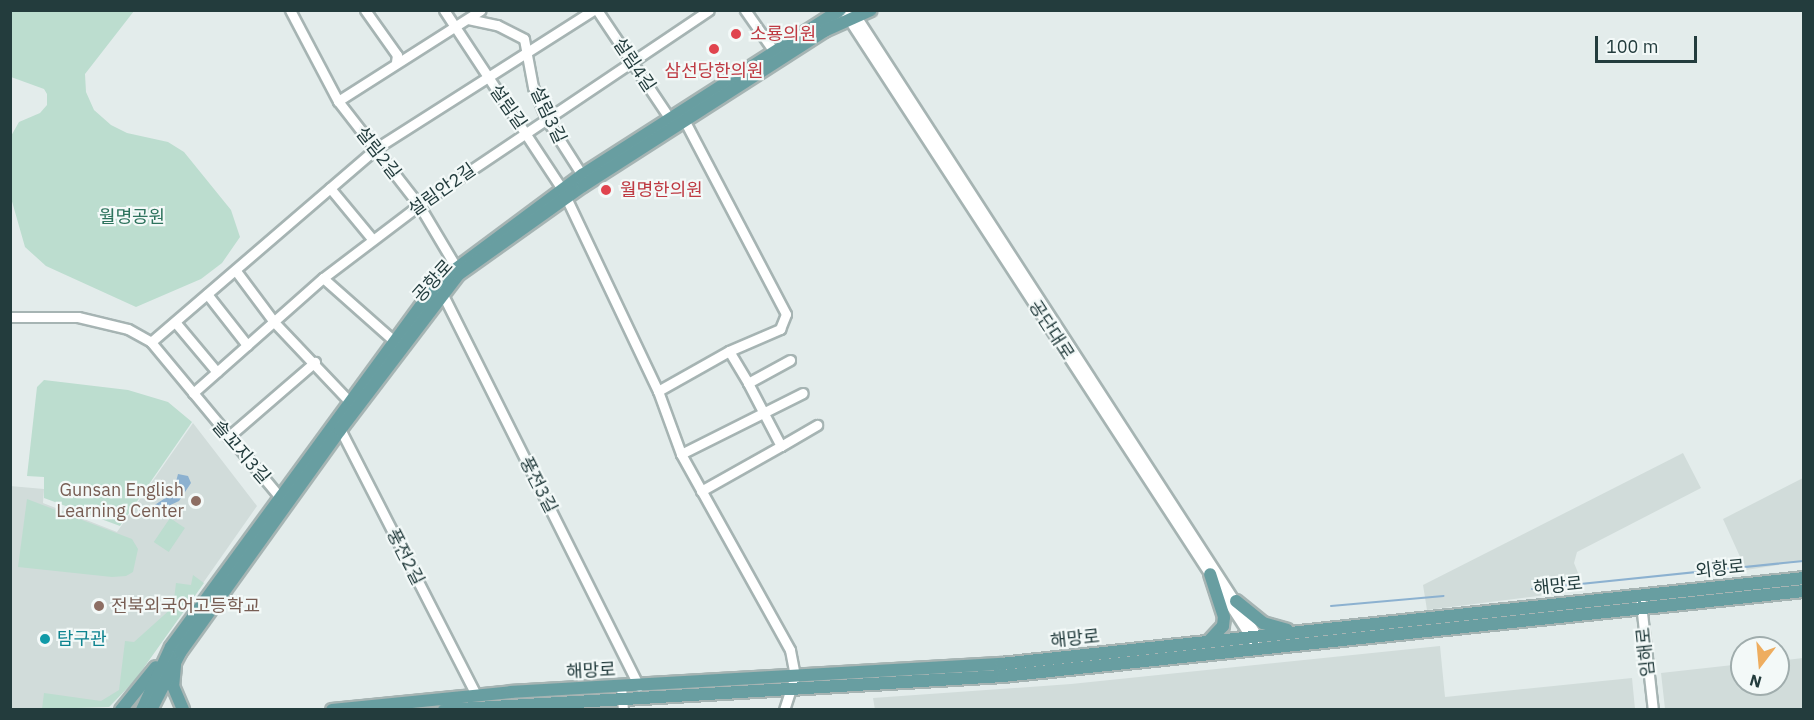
<!DOCTYPE html>
<meta charset="utf-8">
<style>
body{margin:0}
#map{position:relative;width:1814px;height:720px;overflow:hidden;background:#e3eceb;font-family:"IBM Plex Sans","Noto Sans KR",sans-serif}
div>[style]{position:absolute}
.built>*{inset:0;background:#d1dcda}
.green>*{inset:0;background:#bcddcf;transform-origin:0 0}
.water>*{inset:0;background:#8cb1d0}
.stream>*{height:2px;margin:-1px;padding:0 1px;transform-origin:1px;border-radius:1px;background:#8cb1d0}
.roads{filter:drop-shadow(2px 0 #a6b4b3) drop-shadow(-2px 0 #a6b4b3) drop-shadow(0 2px #a6b4b3) drop-shadow(0 -2px #a6b4b3)}
.minor>*{height:9px;margin:-4.5px;padding:0 4.5px;transform-origin:4.5px;border-radius:4.5px;background:#fff}
.major>*{height:12px;margin:-6px;padding:0 6px;transform-origin:6px;border-radius:6px;background:#689ea1}
.dots>*{width:16px;height:16px;translate:-50% -50%;box-sizing:border-box;border:3px solid #f3f9f8;border-radius:50%}
span{translate:-50% -50%;white-space:nowrap;text-align:center;line-height:1.15;-webkit-text-stroke:4.5px #f3f9f8;paint-order:stroke}
.health-label{font-size:18px;color:#be3a42}
.left{translate:0 -50%;text-align:left}
.street-label{font-size:18px;color:#233c3d}
.park-label{font-size:18px;color:#2e735d}
.education-label{font-size:18px;color:#785e54}
.right{translate:-100% -50%;text-align:right}
.culture-label{font-size:18px;color:#0d838f}
.frame{position:absolute;inset:0;border:12px solid #233c3d;pointer-events:none}
.north{position:absolute;left:1730px;top:636px;width:60px;height:60px;box-sizing:border-box;background:#f3f9f8;border:2px solid #a0adad;border-radius:50%;rotate:196deg;font-size:16px;font-weight:700;line-height:24px;text-align:center;color:#233c3d}
.north::after{content:'';display:block;margin:auto;width:21px;height:27px;background:#eead5f;clip-path:polygon(50% 0,100% 100%,50% 72%,0 100%)}
.scale{position:absolute;left:1595px;top:36px;width:102px;height:27px;box-sizing:border-box;border:3px solid #233c3d;border-top:0;padding-left:8px;font-size:18px;line-height:21px;white-space:nowrap;color:#233c3d;-webkit-text-stroke:4px #f3f9f8;paint-order:stroke}
</style>
<div id="map">
<div class="built">
<i style="clip-path:polygon(193px 423px,257px 506px,135px 680px,109px 707px,11px 709px,10px 486px,44px 489px,43px 503px,117px 532px)"></i>
<i style="clip-path:polygon(1683px 453px,1701px 488px,1577px 552px,1574px 563px,1585px 590px,1427px 610px,1423px 585px)"></i>
<i style="clip-path:polygon(1803px 478px,1803px 561px,1746px 570px,1723px 519px)"></i>
<i style="clip-path:polygon(1440px 646px,1445px 697px,1632px 678px,1635px 709px,875px 710px,873px 698px,1071px 684px)"></i>
<i style="clip-path:polygon(1803px 658px,1803px 709px,1665px 709px,1661px 673px,1742px 664px,1742px 684px,1778px 684px,1778px 661px)"></i>
</div>
<div class="green">
<i style="clip-path:polygon(11px 10px,134px 11px,85px 74px,86px 92px,94px 110px,111px 125px,127px 133px,168px 142px,184px 152px,231px 210px,240px 237px,222px 263px,201px 279px,136px 307px,46px 266px,25px 247px,11px 198px,11px 136px,19px 122px,40px 113px,47px 105px,47px 94px,44px 89px,11px 77px)"></i>
<i style="clip-path:polygon(44px 380px,128px 390px,168px 402px,192px 422px,120px 526px,44px 498px,44px 477px,27px 476px,37px 387px)"></i>
<i style="clip-path:polygon(27px 499px,132px 539px,138px 549px,133px 572px,126px 576px,112px 577px,18px 567px)"></i>
<i style="left:170px;top:518px;width:18px;height:29px;rotate:34deg"></i>
<i style="clip-path:polygon(193px 575px,204px 583px,135px 680px,109px 707px,42px 709px,44px 693px,101px 701px,119px 690px,125px 641px,134px 642px,173px 607px,176px 583px,191px 585px)"></i>
</div>
<div class="water">
<i style="clip-path:polygon(178px 474px,188px 476px,191px 483px,179px 501px,149px 515px,150px 508px,173px 493px)"></i>
</div>
<div class="stream">
<i style="left:1532px;top:589px;width:273px;rotate:-5.9deg"></i>
<i style="left:1331px;top:606px;width:113px;rotate:-5.1deg"></i>
</div>
<div class="roads">
<div class="minor">
<i style="left:290px;top:10px;width:103px;rotate:62.2deg"></i>
<i style="left:338px;top:101px;width:132px;rotate:52.1deg"></i>
<i style="left:419px;top:205px;width:72px;rotate:59.2deg"></i>
<i style="left:365px;top:10px;width:55px;rotate:54.6deg"></i>
<i style="left:397px;top:55px;width:7px;rotate:98deg"></i>
<i style="left:444px;top:10px;width:214px;rotate:56.6deg"></i>
<i style="left:562px;top:189px;width:224px;rotate:64.6deg"></i>
<i style="left:658px;top:391px;width:67px;rotate:69.9deg"></i>
<i style="left:681px;top:454px;width:224px;rotate:60.9deg"></i>
<i style="left:790px;top:650px;width:26px;rotate:79deg"></i>
<i style="left:795px;top:676px;width:36px;rotate:108deg"></i>
<i style="left:597px;top:10px;width:131px;rotate:56.2deg"></i>
<i style="left:745px;top:10px;width:49px;rotate:55deg"></i>
<i style="left:852px;top:10px;width:740px;rotate:57.08deg"></i>
<i style="left:846px;top:15px;width:748px;rotate:56.95deg"></i>
<i style="left:468px;top:19px;width:30px;rotate:12deg"></i>
<i style="left:497px;top:25px;width:30px;rotate:27deg"></i>
<i style="left:524px;top:39px;width:49px;rotate:79.4deg"></i>
<i style="left:533px;top:87px;width:36px;rotate:67deg"></i>
<i style="left:547px;top:120px;width:65px;rotate:57.5deg"></i>
<i style="left:338px;top:101px;width:169px;rotate:-32.5deg"></i>
<i style="left:330px;top:188px;width:67px;rotate:50.4deg"></i>
<i style="left:236px;top:271px;width:64px;rotate:53.3deg"></i>
<i style="left:274px;top:322px;width:109px;rotate:46.5deg"></i>
<i style="left:323px;top:278px;width:94px;rotate:41.5deg"></i>
<i style="left:441px;top:291px;width:442px;rotate:63.4deg"></i>
<i style="left:207px;top:294px;width:65px;rotate:51.9deg"></i>
<i style="left:10px;top:317px;width:68px"></i>
<i style="left:78px;top:317px;width:51px;rotate:13.5deg"></i>
<i style="left:128px;top:329px;width:26px;rotate:29deg"></i>
<i style="left:151px;top:342px;width:200px;rotate:50.3deg"></i>
<i style="left:175px;top:322px;width:65px;rotate:50deg"></i>
<i style="left:151px;top:342px;width:296px;rotate:-40.7deg"></i>
<i style="left:375px;top:149px;width:259px;rotate:-32.5deg"></i>
<i style="left:729px;top:351px;width:37px;rotate:59deg"></i>
<i style="left:748px;top:383px;width:48px;rotate:-28.7deg"></i>
<i style="left:748px;top:383px;width:71px;rotate:62.4deg"></i>
<i style="left:781px;top:446px;width:42px;rotate:-30.3deg"></i>
<i style="left:658px;top:391px;width:81px;rotate:-29.4deg"></i>
<i style="left:729px;top:351px;width:56px;rotate:-23.3deg"></i>
<i style="left:780px;top:329px;width:16px;rotate:-68deg"></i>
<i style="left:786px;top:314px;width:217px;rotate:-117.7deg"></i>
<i style="left:193px;top:393px;width:174px;rotate:-41.5deg"></i>
<i style="left:323px;top:278px;width:121px;rotate:-37.2deg"></i>
<i style="left:419px;top:205px;width:349px;rotate:-33.9deg"></i>
<i style="left:338px;top:425px;width:303px;rotate:62.9deg"></i>
<i style="left:228px;top:437px;width:115px;rotate:-40.8deg"></i>
<i style="left:681px;top:454px;width:136px;rotate:-26.6deg"></i>
<i style="left:701px;top:491px;width:92px;rotate:-29.4deg"></i>
<i style="left:1640px;top:595px;width:116px;rotate:83.6deg"></i>
<i style="left:621px;top:687px;width:23px;rotate:85deg"></i>
</div>
<div class="major">
<i style="left:1236px;top:601px;width:35px;rotate:39deg"></i>
<i style="left:1263px;top:623px;width:25px;rotate:16deg"></i>
<i style="left:1208px;top:642px;width:22px;rotate:-47deg"></i>
<i style="left:1223px;top:626px;width:9px;rotate:-84deg"></i>
<i style="left:1224px;top:617px;width:45px;rotate:-108deg"></i>
<i style="left:175px;top:665px;width:21px;rotate:95deg"></i>
<i style="left:173px;top:686px;width:26px;rotate:67deg"></i>
<i style="left:121px;top:710px;width:55px;rotate:-50.9deg"></i>
<i style="left:142px;top:710px;width:69px;rotate:-65.3deg"></i>
<i style="left:171px;top:647px;width:451px;rotate:-53.8deg"></i>
<i style="left:437px;top:283px;width:181px;rotate:-36.7deg"></i>
<i style="left:582px;top:175px;width:306px;rotate:-32.6deg"></i>
<i style="left:151px;top:710px;width:64px;rotate:-63deg"></i>
<i style="left:180px;top:653px;width:274px;rotate:-54.3deg"></i>
<i style="left:340px;top:430px;width:195px;rotate:-52.7deg"></i>
<i style="left:458px;top:275px;width:153px;rotate:-35.5deg"></i>
<i style="left:583px;top:186px;width:287px;rotate:-32.7deg"></i>
<i style="left:824px;top:31px;width:51px;rotate:-24.1deg"></i>
<i style="left:332px;top:710px;width:180px;rotate:-5.7deg"></i>
<i style="left:511px;top:692px;width:491px;rotate:-3.3deg"></i>
<i style="left:1001px;top:664px;width:808px;rotate:-6.11deg"></i>
<i style="left:444px;top:710px;width:560px;rotate:-3.48deg"></i>
<i style="left:1003px;top:676px;width:805px;rotate:-6.06deg"></i>
</div>
</div>
<div class="dots">
<i style="left:736px;top:34px;background:#e0444e"></i>
<i style="left:714px;top:49px;background:#e0444e"></i>
<i style="left:606px;top:190px;background:#e0444e"></i>
<i style="left:196px;top:501px;background:#8d6e63"></i>
<i style="left:99px;top:606px;background:#8d6e63"></i>
<i style="left:45px;top:639px;background:#0f9aa8"></i>
</div>
<div class="health-label">
<span class="left" style="left:750px;top:34px">소룡의원</span>
<span style="left:714px;top:71px">삼선당한의원</span>
<span class="left" style="left:620px;top:190px">월명한의원</span>
</div>
<div class="street-label">
<span style="left:634px;top:65px;rotate:56deg">설림4길</span>
<span style="left:508px;top:107px;rotate:55deg">설림길</span>
<span style="left:548px;top:115px;rotate:65deg">설림3길</span>
<span style="left:378px;top:153px;rotate:52deg">설림2길</span>
<span style="left:442px;top:190px;rotate:-35deg">설림안2길</span>
<span style="left:433px;top:281px;rotate:-48deg">공항로</span>
<span style="left:1051px;top:330px;rotate:57deg">공단대로</span>
<span style="left:241px;top:452px;rotate:49deg">솔꼬지3길</span>
<span style="left:538px;top:485px;rotate:63deg">풍전3길</span>
<span style="left:405px;top:557px;rotate:63deg">풍전2길</span>
<span style="left:1720px;top:569px;rotate:-6deg">외항로</span>
<span style="left:1558px;top:586px;rotate:-6deg">해망로</span>
<span style="left:1075px;top:639px;rotate:-6deg">해망로</span>
<span style="left:1646px;top:652px;rotate:-96deg">임해로</span>
<span style="left:591px;top:671px;rotate:-3deg">해망로</span>
</div>
<div class="park-label">
<span style="left:132px;top:217px">월명공원</span>
</div>
<div class="education-label">
<span class="right" style="left:184px;top:501px">Gunsan English<br>Learning Center</span>
<span class="left" style="left:111px;top:606px">전북외국어고등학교</span>
</div>
<div class="culture-label">
<span class="left" style="left:57px;top:639px">탐구관</span>
</div>
<div class="frame"></div>
<div class="north">N</div>
<div class="scale">100 m</div>
</div>
